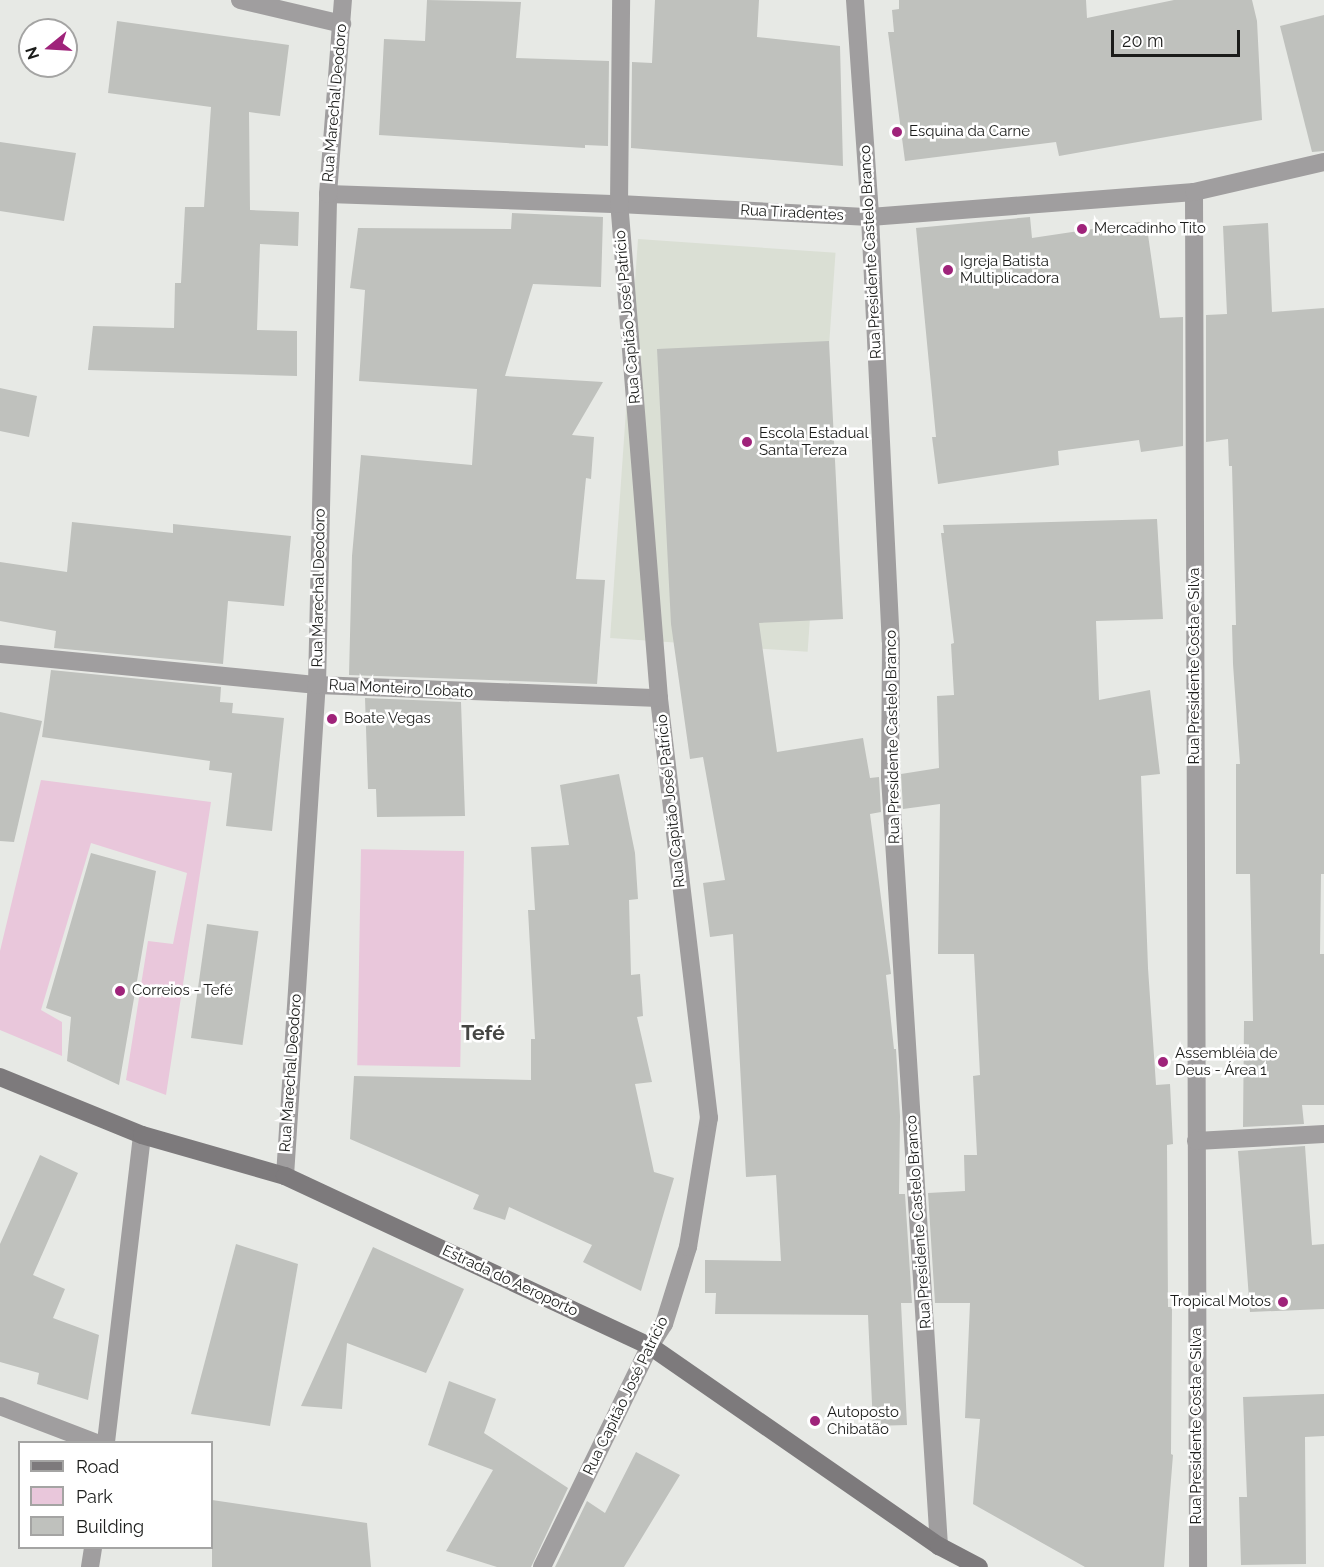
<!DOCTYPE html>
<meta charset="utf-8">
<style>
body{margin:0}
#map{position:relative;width:1324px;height:1567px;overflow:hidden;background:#e7e9e5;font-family:Raleway,sans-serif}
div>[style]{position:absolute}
.built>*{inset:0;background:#dadfd4;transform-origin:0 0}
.green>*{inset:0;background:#e9c7db;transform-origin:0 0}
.building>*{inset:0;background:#bfc1bd;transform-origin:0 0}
.street>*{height:18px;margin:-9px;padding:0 9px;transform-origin:9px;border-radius:9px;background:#a09e9f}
.secondary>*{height:18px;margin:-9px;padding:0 9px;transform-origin:9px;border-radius:9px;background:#7d7a7c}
.dots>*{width:16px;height:16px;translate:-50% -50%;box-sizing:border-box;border:3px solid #fff;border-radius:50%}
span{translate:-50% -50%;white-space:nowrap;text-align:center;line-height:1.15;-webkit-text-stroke:5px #fff;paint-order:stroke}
.street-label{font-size:15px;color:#1b1c1a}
.poi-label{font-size:15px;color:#1b1c1a}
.left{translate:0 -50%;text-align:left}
.right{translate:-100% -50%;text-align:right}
.district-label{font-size:21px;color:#464744;font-weight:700}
.legend{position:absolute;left:18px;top:1441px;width:195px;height:108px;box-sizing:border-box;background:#fff;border:2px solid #a4a4a3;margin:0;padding:8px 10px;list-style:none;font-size:18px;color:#1b1c1a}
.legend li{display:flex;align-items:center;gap:12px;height:30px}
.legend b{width:30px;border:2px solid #a4a4a3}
.north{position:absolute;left:18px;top:18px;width:60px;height:60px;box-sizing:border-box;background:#fff;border:2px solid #a4a4a3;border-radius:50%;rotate:252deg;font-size:16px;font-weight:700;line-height:24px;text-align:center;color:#1b1c1a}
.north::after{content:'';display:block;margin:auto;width:21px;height:27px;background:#9f237a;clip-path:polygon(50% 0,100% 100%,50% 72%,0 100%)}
.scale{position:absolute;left:1111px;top:30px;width:129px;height:27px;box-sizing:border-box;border:3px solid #1b1c1a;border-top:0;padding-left:8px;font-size:18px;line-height:21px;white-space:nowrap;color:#1b1c1a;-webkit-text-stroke:4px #fff;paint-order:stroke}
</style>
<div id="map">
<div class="built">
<i style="left:638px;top:239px;width:198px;height:400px;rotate:4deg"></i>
</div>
<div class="green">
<i style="clip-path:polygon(41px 780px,211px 802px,166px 1095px,126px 1080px,148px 941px,173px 944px,187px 873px,91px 843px,41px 1010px,62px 1022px,62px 1056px,0 1030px,0 951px)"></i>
<i style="left:464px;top:851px;width:216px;height:103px;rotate:91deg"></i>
</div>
<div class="building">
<i style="clip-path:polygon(427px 0,521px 2px,516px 58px,609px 61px,608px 146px,585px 145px,585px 148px,379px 135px,384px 39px,425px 41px)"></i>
<i style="clip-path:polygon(655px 0,759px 0,757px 37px,840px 46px,843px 166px,631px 148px,632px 62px,652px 63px)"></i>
<i style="clip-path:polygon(899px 0,1086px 0,1087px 18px,1174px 0,1252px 0,1257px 21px,1262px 120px,1059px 156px,1056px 142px,905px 161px,888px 32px,894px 32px,892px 10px,899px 9px)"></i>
<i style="clip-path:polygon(1324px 15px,1324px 151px,1312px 152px,1280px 26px)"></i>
<i style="clip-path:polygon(117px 21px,289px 45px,280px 116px,249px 112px,250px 210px,299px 212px,298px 246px,260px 244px,257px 330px,297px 331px,297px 376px,88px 370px,93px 326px,174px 328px,175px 283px,181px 283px,185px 207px,204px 207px,211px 107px,108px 93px)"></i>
<i style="clip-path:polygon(0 142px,76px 153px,64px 221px,0 211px)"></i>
<i style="clip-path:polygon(512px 213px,603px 217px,601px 287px,533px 284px,505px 376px,603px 382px,572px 435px,594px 437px,591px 479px,586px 478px,576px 579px,605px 580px,597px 684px,349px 675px,352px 556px,361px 455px,472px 465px,477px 389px,359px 381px,365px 290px,350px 288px,358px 228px,511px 229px)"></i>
<i style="clip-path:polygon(1030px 217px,1032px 238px,1146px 221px,1160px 318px,1183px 317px,1183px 446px,1141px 452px,1139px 440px,1058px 451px,1059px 465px,938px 484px,932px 437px,936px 437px,916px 228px)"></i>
<i style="clip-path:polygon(1268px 223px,1272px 312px,1324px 308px,1324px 874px,1321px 874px,1320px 954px,1324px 954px,1324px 1105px,1302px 1105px,1304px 1124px,1243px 1127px,1244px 1021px,1253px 1021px,1250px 874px,1236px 874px,1236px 764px,1240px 764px,1233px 664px,1232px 625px,1236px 625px,1232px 466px,1229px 466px,1228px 439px,1206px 442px,1206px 315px,1227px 314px,1223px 226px)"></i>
<i style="clip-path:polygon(829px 341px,843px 619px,759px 623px,777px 752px,863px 738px,870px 778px,879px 777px,881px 812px,870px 814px,891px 974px,886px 975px,894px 1049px,896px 1049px,900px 1116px,899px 1194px,905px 1194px,912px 1303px,901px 1303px,907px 1425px,873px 1426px,868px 1315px,715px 1314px,716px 1293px,705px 1293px,705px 1260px,781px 1261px,776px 1175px,746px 1177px,733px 934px,710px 937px,703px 883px,725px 880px,703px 757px,690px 759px,671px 624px,657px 349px)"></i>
<i style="clip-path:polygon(0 388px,37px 396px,29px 437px,0 431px)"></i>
<i style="clip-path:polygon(1157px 519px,1163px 619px,1096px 621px,1099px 700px,1150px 690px,1160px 774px,1141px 776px,1148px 968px,1156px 1085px,1170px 1084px,1173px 1144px,1167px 1145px,1168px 1307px,1172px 1307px,1171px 1454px,1173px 1455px,1164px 1567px,1085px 1567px,973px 1504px,980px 1419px,965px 1418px,970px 1303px,935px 1303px,928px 1193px,965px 1191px,964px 1155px,977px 1155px,973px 1076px,980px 1075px,974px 954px,938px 954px,940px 804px,903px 809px,901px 774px,939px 768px,937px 696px,954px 695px,951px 644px,954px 643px,941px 533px,944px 533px,943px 525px)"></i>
<i style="clip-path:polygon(72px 522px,173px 533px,173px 524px,291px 536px,284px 606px,228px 601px,223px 664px,54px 648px,56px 631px,0 621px,0 562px,67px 572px)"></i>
<i style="clip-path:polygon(51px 670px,221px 687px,220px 702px,233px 703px,232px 713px,284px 718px,272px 831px,226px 826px,232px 773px,209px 770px,210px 761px,42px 737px)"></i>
<i style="clip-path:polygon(365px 698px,461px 702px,465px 816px,377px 817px,376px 789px,368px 789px)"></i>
<i style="clip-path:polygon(0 712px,42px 721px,14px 842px,0 841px)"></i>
<i style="clip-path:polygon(619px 774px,635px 853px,638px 899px,629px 900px,631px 975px,640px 974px,643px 1016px,637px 1017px,652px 1082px,635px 1084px,654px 1172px,674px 1178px,641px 1291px,583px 1262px,592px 1245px,509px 1207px,505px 1220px,473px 1209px,479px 1195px,350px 1139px,354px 1076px,531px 1080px,531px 1039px,535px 1039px,528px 910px,535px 910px,531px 847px,569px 845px,560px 785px)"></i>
<i style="clip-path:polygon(91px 853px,156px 871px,119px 1085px,67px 1061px,71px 1017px,46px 1008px)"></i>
<i style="left:207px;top:924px;width:52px;height:115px;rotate:8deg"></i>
<i style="clip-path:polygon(1305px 1146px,1312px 1245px,1324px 1244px,1324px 1309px,1250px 1312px,1238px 1151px)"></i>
<i style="clip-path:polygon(40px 1155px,78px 1173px,33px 1275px,65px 1289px,53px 1318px,99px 1335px,88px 1400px,37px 1384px,39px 1373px,0 1362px,0 1244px)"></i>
<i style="clip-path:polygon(236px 1244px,298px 1264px,270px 1426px,191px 1414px)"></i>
<i style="clip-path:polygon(373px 1247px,464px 1289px,426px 1373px,347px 1343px,342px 1409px,301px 1406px)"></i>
<i style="clip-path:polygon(449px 1381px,496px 1399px,484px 1433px,568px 1488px,531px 1567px,497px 1567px,446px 1551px,493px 1470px,428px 1445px)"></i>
<i style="clip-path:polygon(1324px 1394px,1324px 1436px,1305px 1437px,1306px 1564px,1241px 1565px,1239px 1497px,1247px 1497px,1243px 1397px)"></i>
<i style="clip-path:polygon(636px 1452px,680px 1475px,624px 1567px,555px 1567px,587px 1501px,605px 1513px)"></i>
<i style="clip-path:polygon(212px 1500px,367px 1523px,371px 1567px,212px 1567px)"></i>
</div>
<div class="street">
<i style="left:240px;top:0;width:105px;rotate:13.2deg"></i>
<i style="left:855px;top:0;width:218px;rotate:86deg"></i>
<i style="left:870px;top:217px;width:425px;rotate:87.2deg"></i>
<i style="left:891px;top:641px;width:137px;rotate:90.4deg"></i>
<i style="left:890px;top:778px;width:770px;rotate:86.35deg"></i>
<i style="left:1194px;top:192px;width:1375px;rotate:89.83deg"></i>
<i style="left:328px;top:194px;width:291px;rotate:2deg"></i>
<i style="left:619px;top:204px;width:251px;rotate:3deg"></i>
<i style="left:870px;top:217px;width:325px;rotate:-4.4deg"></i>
<i style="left:1194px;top:192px;width:133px;rotate:-13deg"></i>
<i style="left:0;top:654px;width:319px;rotate:5.6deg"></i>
<i style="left:317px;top:685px;width:342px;rotate:2.2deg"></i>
<i style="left:1196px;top:1141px;width:128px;rotate:-3.1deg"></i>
<i style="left:285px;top:1176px;width:492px;rotate:-86.3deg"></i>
<i style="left:317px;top:685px;width:491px;rotate:-88.7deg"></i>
<i style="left:328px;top:194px;width:195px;rotate:-85.6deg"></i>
<i style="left:0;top:1406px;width:101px;rotate:21deg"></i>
<i style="left:106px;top:1442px;width:309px;rotate:-83.3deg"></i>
<i style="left:90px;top:1567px;width:19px;rotate:-81deg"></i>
<i style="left:542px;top:1567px;width:246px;rotate:-64deg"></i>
<i style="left:650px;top:1346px;width:26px;rotate:-58deg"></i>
<i style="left:664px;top:1324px;width:81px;rotate:-72.7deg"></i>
<i style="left:688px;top:1247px;width:131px;rotate:-80.8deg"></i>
<i style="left:709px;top:1118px;width:423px;rotate:-96.8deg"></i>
<i style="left:659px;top:698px;width:496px;rotate:-94.6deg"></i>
<i style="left:619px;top:204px;width:204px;rotate:-89.4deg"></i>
</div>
<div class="secondary">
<i style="left:0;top:1077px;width:153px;rotate:22.2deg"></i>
<i style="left:142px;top:1135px;width:149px;rotate:16deg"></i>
<i style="left:285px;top:1176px;width:403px;rotate:25deg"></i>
<i style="left:650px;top:1346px;width:351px;rotate:34.7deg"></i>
<i style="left:939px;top:1546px;width:45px;rotate:27.7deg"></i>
</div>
<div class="dots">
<i style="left:897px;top:132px;background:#9f237a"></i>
<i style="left:1082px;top:229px;background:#9f237a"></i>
<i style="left:948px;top:270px;background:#9f237a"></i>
<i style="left:747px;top:442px;background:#9f237a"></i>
<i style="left:332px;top:719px;background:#9f237a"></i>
<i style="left:120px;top:991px;background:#9f237a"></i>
<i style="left:1163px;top:1062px;background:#9f237a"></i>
<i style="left:1283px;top:1302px;background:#9f237a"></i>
<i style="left:815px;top:1421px;background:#9f237a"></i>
</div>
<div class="street-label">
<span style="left:335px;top:103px;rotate:-85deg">Rua Marechal Deodoro</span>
<span style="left:792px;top:213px;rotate:3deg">Rua Tiradentes</span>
<span style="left:871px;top:252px;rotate:-93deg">Rua Presidente Castelo Branco</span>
<span style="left:628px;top:317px;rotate:-95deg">Rua Capitão José Patrício</span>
<span style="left:319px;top:588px;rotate:-89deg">Rua Marechal Deodoro</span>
<span style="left:1195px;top:666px;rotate:-90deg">Rua Presidente Costa e Silva</span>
<span style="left:401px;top:689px;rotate:3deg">Rua Monteiro Lobato</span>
<span style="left:893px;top:737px;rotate:-91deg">Rua Presidente Castelo Branco</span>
<span style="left:671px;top:801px;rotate:-96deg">Rua Capitão José Patrício</span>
<span style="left:291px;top:1073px;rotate:-86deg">Rua Marechal Deodoro</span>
<span style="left:919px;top:1222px;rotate:-94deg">Rua Presidente Castelo Branco</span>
<span style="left:510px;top:1281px;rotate:25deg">Estrada do Aeroporto</span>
<span style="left:626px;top:1396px;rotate:-64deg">Rua Capitão José Patrício</span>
<span style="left:1197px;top:1426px;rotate:-90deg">Rua Presidente Costa e Silva</span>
</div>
<div class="poi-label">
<span class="left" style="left:909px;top:132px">Esquina da Carne</span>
<span class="left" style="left:1094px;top:229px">Mercadinho Tito</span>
<span class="left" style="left:960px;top:270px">Igreja Batista<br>Multiplicadora</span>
<span class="left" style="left:759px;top:442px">Escola Estadual<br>Santa Tereza</span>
<span class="left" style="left:344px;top:719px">Boate Vegas</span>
<span class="left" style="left:132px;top:991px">Correios - Tefé</span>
<span class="left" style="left:1175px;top:1062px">Assembléia de<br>Deus - Área 1</span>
<span class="right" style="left:1271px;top:1302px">Tropical Motos</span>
<span class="left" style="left:827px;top:1421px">Autoposto<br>Chibatão</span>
</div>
<div class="district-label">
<span style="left:483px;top:1033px">Tefé</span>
</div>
<ul class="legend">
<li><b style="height:8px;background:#7d7a7c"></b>Road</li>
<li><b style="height:16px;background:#e9c7db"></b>Park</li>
<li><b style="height:16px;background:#bfc1bd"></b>Building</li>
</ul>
<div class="north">N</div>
<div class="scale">20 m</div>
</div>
